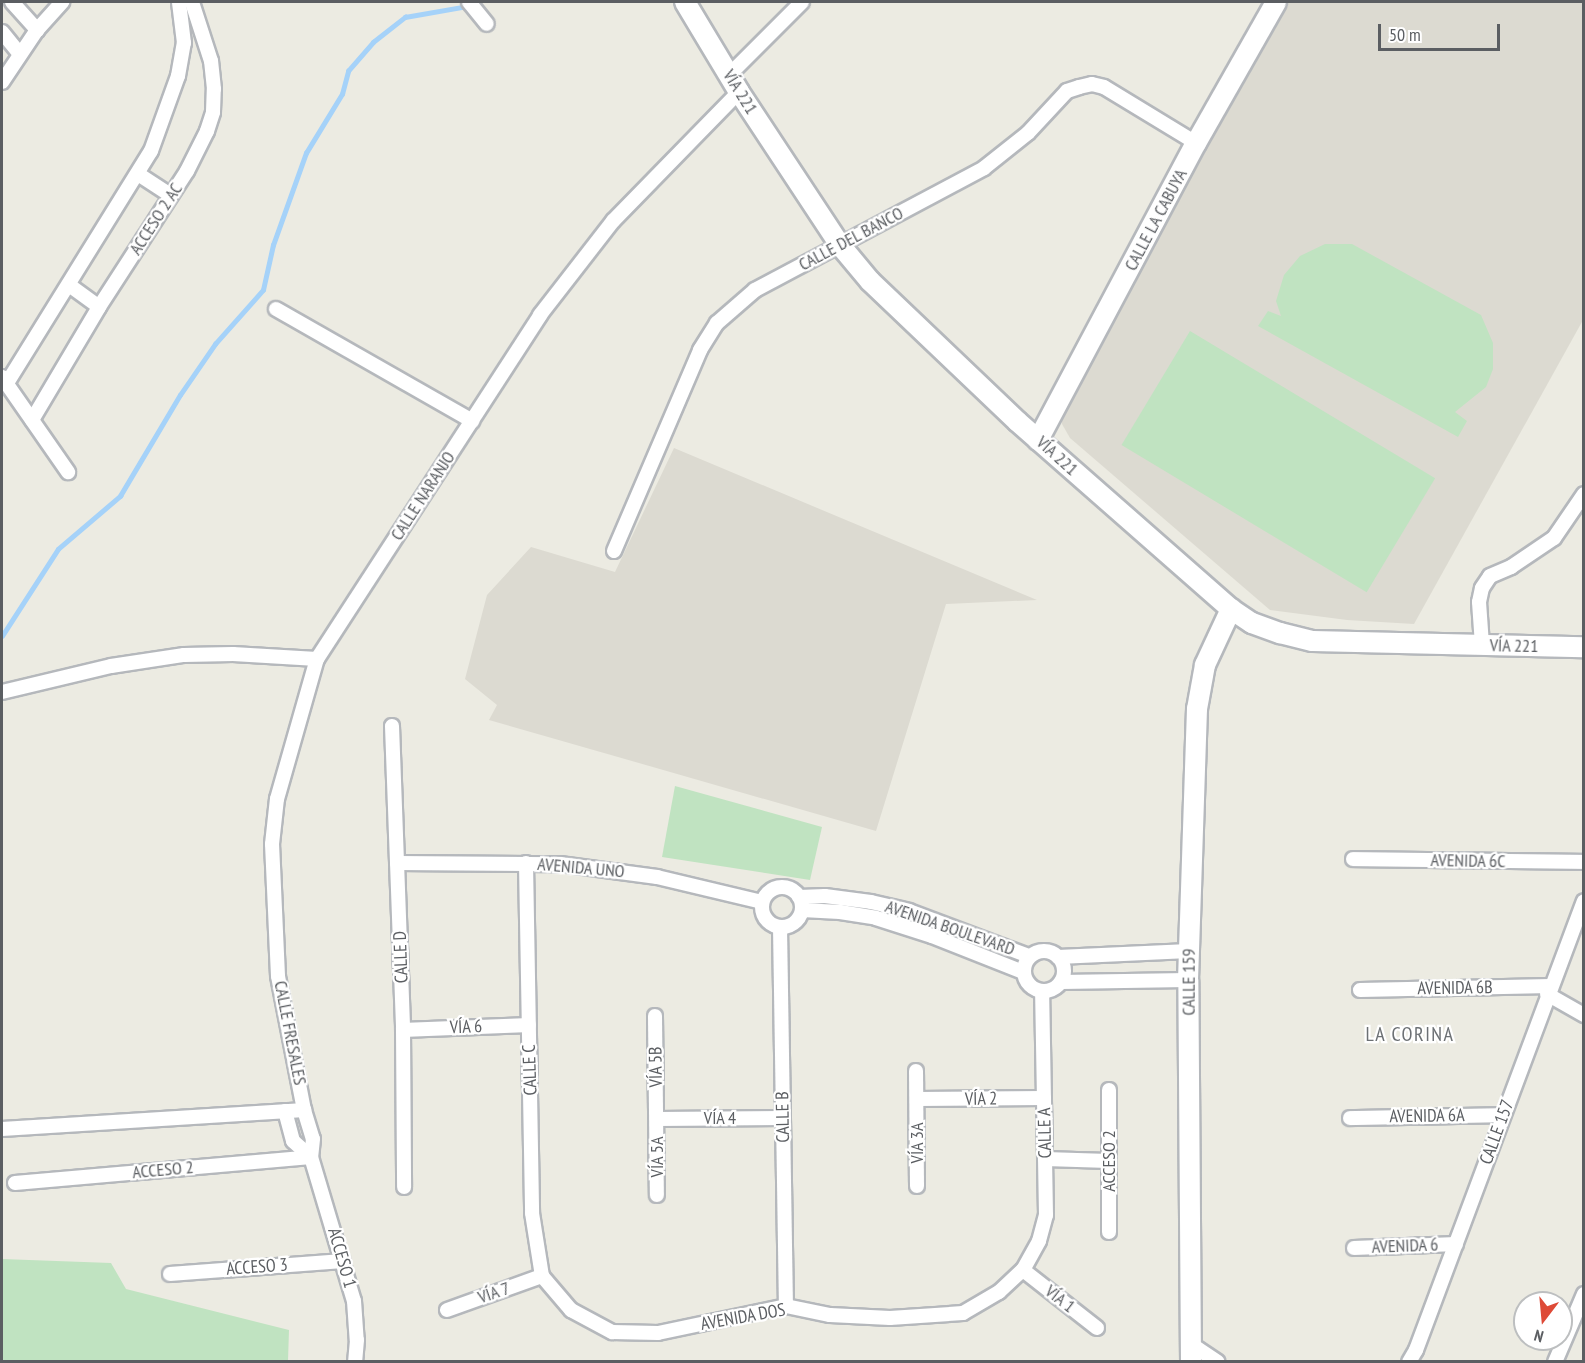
<!DOCTYPE html>
<meta charset="utf-8">
<style>
body{margin:0}
#map{position:relative;width:1585px;height:1363px;overflow:hidden;background:#ecebe2;font-family:"PT Sans Narrow",sans-serif}
div>[style]{position:absolute}
.education>*{inset:0;background:#dcdad1}
.green>*{inset:0;background:#c0e3c1;transform-origin:0 0}
.stream>*{height:4.5px;margin:-2.25px;padding:0 2.25px;transform-origin:2.25px;border-radius:2.25px;background:#a5d2f9}
.roads{filter:drop-shadow(2px 0 #b5b8bc) drop-shadow(-2px 0 #b5b8bc) drop-shadow(0 2px #b5b8bc) drop-shadow(0 -2px #b5b8bc)}
.street>*{height:14px;margin:-7px;padding:0 7px;transform-origin:7px;border-radius:7px;background:#fff}
.street>.ring{margin:-7px;padding:0;box-sizing:content-box;background:none;border:14px solid #fff;border-radius:50%}
.secondary>*{height:20px;margin:-10px;padding:0 10px;transform-origin:10px;border-radius:10px;background:#fff}
span{translate:-50% -50%;white-space:nowrap;text-align:center;line-height:1.15;-webkit-text-stroke:4.5px #fff;paint-order:stroke}
.street-label{font-size:18px;color:#5b5e62}
.neighbourhood-label{font-size:20px;color:#6c7074;letter-spacing:1.5px}
.frame{position:absolute;inset:0;border:3px solid #5b5e62;pointer-events:none}
.north{position:absolute;left:1513px;top:1291px;width:60px;height:60px;box-sizing:border-box;background:#fff;border:2px solid #bdbfc0;border-radius:50%;rotate:196deg;font-size:16px;font-weight:700;line-height:24px;text-align:center;color:#5b5e62}
.north::after{content:'';display:block;margin:auto;width:21px;height:27px;background:#de4a37;clip-path:polygon(50% 0,100% 100%,50% 72%,0 100%)}
.scale{position:absolute;left:1378px;top:24px;width:122px;height:27px;box-sizing:border-box;border:3px solid #5b5e62;border-top:0;padding-left:8px;font-size:18px;line-height:21px;white-space:nowrap;color:#5b5e62;-webkit-text-stroke:4px #fff;paint-order:stroke}
</style>
<div id="map">
<div class="education">
<i style="clip-path:polygon(1287px 2px,1583px 2px,1583px 320px,1414px 624px,1347px 620px,1270px 610px,1070px 438px,1062px 424px,1062px 412px)"></i>
<i style="clip-path:polygon(674px 448px,1037px 600px,946px 604px,876px 831px,489px 720px,497px 705px,465px 679px,487px 595px,531px 547px,615px 572px)"></i>
</div>
<div class="green">
<i style="clip-path:polygon(1325px 244px,1352px 244px,1481px 315px,1493px 343px,1493px 369px,1486px 387px,1455px 412px,1467px 421px,1458px 437px,1258px 326px,1268px 311px,1281px 316px,1276px 301px,1284px 275px,1300px 256px)"></i>
<i style="left:1190px;top:331px;width:286px;height:133px;rotate:31deg"></i>
<i style="clip-path:polygon(675px 786px,822px 827px,810px 880px,662px 857px)"></i>
<i style="clip-path:polygon(2px 1259px,111px 1263px,126px 1289px,289px 1330px,288px 1361px,2px 1361px)"></i>
</div>
<div class="stream">
<i style="left:2px;top:636px;width:103px;rotate:-57.2deg"></i>
<i style="left:58px;top:549px;width:82px;rotate:-40.5deg"></i>
<i style="left:120px;top:496px;width:117px;rotate:-59.3deg"></i>
<i style="left:180px;top:395px;width:62px;rotate:-55.5deg"></i>
<i style="left:215px;top:344px;width:72px;rotate:-48.4deg"></i>
<i style="left:263px;top:290px;width:46px;rotate:-77.5deg"></i>
<i style="left:273px;top:245px;width:98px;rotate:-70.3deg"></i>
<i style="left:306px;top:153px;width:69px;rotate:-58.6deg"></i>
<i style="left:342px;top:94px;width:24px;rotate:-75deg"></i>
<i style="left:348px;top:71px;width:38px;rotate:-49deg"></i>
<i style="left:373px;top:42px;width:41px;rotate:-38deg"></i>
<i style="left:405px;top:17px;width:64px;rotate:-9.9deg"></i>
</div>
<div class="roads">
<div class="street">
<i style="left:12px;top:2px;width:38px;rotate:48deg"></i>
<i style="left:469px;top:2px;width:28px;rotate:51deg"></i>
<i style="left:2px;top:32px;width:28px;rotate:51deg"></i>
<i style="left:729px;top:75px;width:103px;rotate:-45deg"></i>
<i style="left:2px;top:82px;width:63px;rotate:-56.1deg"></i>
<i style="left:37px;top:30px;width:38px;rotate:-48deg"></i>
<i style="left:138px;top:174px;width:38px;rotate:33deg"></i>
<i style="left:69px;top:285px;width:37px;rotate:36deg"></i>
<i style="left:276px;top:309px;width:226px;rotate:29.7deg"></i>
<i style="left:2px;top:377px;width:116px;rotate:55.2deg"></i>
<i style="left:7px;top:383px;width:273px;rotate:-58.2deg"></i>
<i style="left:151px;top:151px;width:80px;rotate:-70.2deg"></i>
<i style="left:178px;top:76px;width:34px;rotate:-80deg"></i>
<i style="left:184px;top:43px;width:41px;rotate:-97deg"></i>
<i style="left:32px;top:420px;width:131px;rotate:-59.3deg"></i>
<i style="left:99px;top:307px;width:162px;rotate:-57.1deg"></i>
<i style="left:187px;top:171px;width:45px;rotate:-63.4deg"></i>
<i style="left:207px;top:131px;width:20px;rotate:-72deg"></i>
<i style="left:213px;top:112px;width:23px;rotate:-88deg"></i>
<i style="left:214px;top:89px;width:28px;rotate:-96deg"></i>
<i style="left:211px;top:61px;width:62px;rotate:-107.9deg"></i>
<i style="left:614px;top:551px;width:219px;rotate:-66.8deg"></i>
<i style="left:700px;top:350px;width:32px;rotate:-58deg"></i>
<i style="left:717px;top:323px;width:50px;rotate:-41deg"></i>
<i style="left:755px;top:290px;width:259px;rotate:-28deg"></i>
<i style="left:984px;top:168px;width:56px;rotate:-38.5deg"></i>
<i style="left:1028px;top:133px;width:57px;rotate:-47.1deg"></i>
<i style="left:1067px;top:91px;width:13px;rotate:-18deg"></i>
<i style="left:1079px;top:87px;width:13px;rotate:-13deg"></i>
<i style="left:1092px;top:84px;width:12px;rotate:14deg"></i>
<i style="left:1104px;top:87px;width:108px;rotate:31.3deg"></i>
<i style="left:1482px;top:645px;width:43px;rotate:-94deg"></i>
<i style="left:1479px;top:602px;width:14px;rotate:-78deg"></i>
<i style="left:1482px;top:588px;width:14px;rotate:-56deg"></i>
<i style="left:1490px;top:576px;width:23px;rotate:-23deg"></i>
<i style="left:1511px;top:567px;width:52px;rotate:-34deg"></i>
<i style="left:1554px;top:538px;width:53px;rotate:-55.7deg"></i>
<i style="left:2px;top:692px;width:112px;rotate:-13.4deg"></i>
<i style="left:111px;top:666px;width:74px;rotate:-8.6deg"></i>
<i style="left:184px;top:655px;width:49px;rotate:-1.2deg"></i>
<i style="left:233px;top:654px;width:84px;rotate:3.4deg"></i>
<i style="left:392px;top:726px;width:304px;rotate:87.9deg"></i>
<i style="left:403px;top:1030px;width:157px;rotate:89.6deg"></i>
<i style="left:1353px;top:859px;width:231px;rotate:0.7deg"></i>
<i style="left:397px;top:863px;width:163px;rotate:0.4deg"></i>
<i style="left:560px;top:864px;width:98px;rotate:7.6deg"></i>
<i style="left:657px;top:877px;width:108px;rotate:13.4deg"></i>
<i style="left:526px;top:863px;width:350px;rotate:89deg"></i>
<i style="left:532px;top:1213px;width:64px;rotate:81deg"></i>
<i class="ring" style="left:762px;top:887px;width:26px;height:26px"></i>
<i style="left:799px;top:897px;width:26px;rotate:-2deg"></i>
<i style="left:825px;top:896px;width:46px;rotate:7.4deg"></i>
<i style="left:871px;top:902px;width:39px;rotate:13deg"></i>
<i style="left:909px;top:911px;width:128px;rotate:20.6deg"></i>
<i style="left:802px;top:910px;width:38px;rotate:3deg"></i>
<i style="left:840px;top:912px;width:36px;rotate:9deg"></i>
<i style="left:876px;top:918px;width:59px;rotate:17.8deg"></i>
<i style="left:932px;top:936px;width:98px;rotate:21.6deg"></i>
<i style="left:780px;top:927px;width:379px;rotate:89.1deg"></i>
<i class="ring" style="left:1024px;top:951px;width:26px;height:26px"></i>
<i style="left:1058px;top:957px;width:131px;rotate:-2.6deg"></i>
<i style="left:1061px;top:982px;width:127px;rotate:-0.9deg"></i>
<i style="left:1360px;top:990px;width:191px;rotate:-1.2deg"></i>
<i style="left:1547px;top:994px;width:43px;rotate:29.6deg"></i>
<i style="left:655px;top:1016px;width:179px;rotate:89.4deg"></i>
<i style="left:403px;top:1030px;width:126px;rotate:-2.3deg"></i>
<i style="left:916px;top:1071px;width:115px;rotate:89.5deg"></i>
<i style="left:1109px;top:1090px;width:142px;rotate:90deg"></i>
<i style="left:917px;top:1099px;width:127px;rotate:-0.5deg"></i>
<i style="left:304px;top:1110px;width:30px;rotate:73deg"></i>
<i style="left:313px;top:1139px;width:18px;rotate:96deg"></i>
<i style="left:311px;top:1157px;width:150px;rotate:73.4deg"></i>
<i style="left:354px;top:1301px;width:39px;rotate:86deg"></i>
<i style="left:357px;top:1340px;width:22px;rotate:95deg"></i>
<i style="left:285px;top:1111px;width:31px;rotate:75deg"></i>
<i style="left:293px;top:1141px;width:24px;rotate:42deg"></i>
<i style="left:1350px;top:1118px;width:153px;rotate:-1.1deg"></i>
<i style="left:657px;top:1119px;width:125px;rotate:-0.5deg"></i>
<i style="left:2px;top:1129px;width:303px;rotate:-3.6deg"></i>
<i style="left:304px;top:1110px;width:136px;rotate:-101deg"></i>
<i style="left:278px;top:976px;width:132px;rotate:-92.6deg"></i>
<i style="left:272px;top:844px;width:45px;rotate:-83.7deg"></i>
<i style="left:277px;top:799px;width:146px;rotate:-74.1deg"></i>
<i style="left:317px;top:659px;width:410px;rotate:-57deg"></i>
<i style="left:540px;top:315px;width:119px;rotate:-52.2deg"></i>
<i style="left:613px;top:221px;width:180px;rotate:-45.7deg"></i>
<i style="left:1045px;top:1159px;width:64px;rotate:1.8deg"></i>
<i style="left:15px;top:1183px;width:297px;rotate:-5deg"></i>
<i style="left:1354px;top:1248px;width:102px;rotate:-2.2deg"></i>
<i style="left:1023px;top:1270px;width:94px;rotate:38.1deg"></i>
<i style="left:170px;top:1274px;width:173px;rotate:-4.3deg"></i>
<i style="left:542px;top:1276px;width:45px;rotate:49.5deg"></i>
<i style="left:571px;top:1310px;width:47px;rotate:28.2deg"></i>
<i style="left:612px;top:1332px;width:46px;rotate:1.2deg"></i>
<i style="left:658px;top:1333px;width:131px;rotate:-11.9deg"></i>
<i style="left:786px;top:1306px;width:45px;rotate:11.6deg"></i>
<i style="left:830px;top:1315px;width:60px;rotate:2.9deg"></i>
<i style="left:890px;top:1318px;width:73px;rotate:-3.9deg"></i>
<i style="left:963px;top:1313px;width:42px;rotate:-30.3deg"></i>
<i style="left:999px;top:1292px;width:33px;rotate:-43deg"></i>
<i style="left:1023px;top:1270px;width:33px;rotate:-61deg"></i>
<i style="left:1039px;top:1241px;width:27px;rotate:-75deg"></i>
<i style="left:1046px;top:1215px;width:224px;rotate:-91deg"></i>
<i style="left:447px;top:1310px;width:101px;rotate:-19.7deg"></i>
<i style="left:1191px;top:1344px;width:32px;rotate:34deg"></i>
<i style="left:1409px;top:1362px;width:14px;rotate:-60deg"></i>
<i style="left:1416px;top:1350px;width:479px;rotate:-69.5deg"></i>
<i style="left:1555px;top:1362px;width:74px;rotate:-66.9deg"></i>
</div>
<div class="secondary">
<i style="left:685px;top:2px;width:105px;rotate:59deg"></i>
<i style="left:739px;top:92px;width:183px;rotate:56.6deg"></i>
<i style="left:840px;top:245px;width:47px;rotate:50.2deg"></i>
<i style="left:870px;top:281px;width:204px;rotate:43.6deg"></i>
<i style="left:1018px;top:422px;width:283px;rotate:41.3deg"></i>
<i style="left:1231px;top:609px;width:25px;rotate:34deg"></i>
<i style="left:1252px;top:623px;width:30px;rotate:20deg"></i>
<i style="left:1280px;top:633px;width:33px;rotate:14deg"></i>
<i style="left:1312px;top:641px;width:272px;rotate:1.3deg"></i>
<i style="left:1038px;top:440px;width:336px;rotate:-62deg"></i>
<i style="left:1196px;top:143px;width:162px;rotate:-60.4deg"></i>
<i style="left:1191px;top:1362px;width:382px;rotate:-90.4deg"></i>
<i style="left:1188px;top:980px;width:271px;rotate:-88.1deg"></i>
<i style="left:1197px;top:709px;width:45px;rotate:-79.7deg"></i>
<i style="left:1205px;top:665px;width:62px;rotate:-65.1deg"></i>
</div>
</div>
<div class="street-label">
<span style="left:740px;top:92px;rotate:58deg">VÍA 221</span>
<span style="left:156px;top:219px;rotate:-57deg">ACCESO 2 AC</span>
<span style="left:1156px;top:220px;rotate:-62deg">CALLE LA CABUYA</span>
<span style="left:851px;top:239px;rotate:-28deg">CALLE DEL BANCO</span>
<span style="left:1057px;top:456px;rotate:42deg">VÍA 221</span>
<span style="left:423px;top:496px;rotate:-57deg">CALLE NARANJO</span>
<span style="left:1514px;top:646px;rotate:1deg">VÍA 221</span>
<span style="left:1468px;top:861px;rotate:1deg">AVENIDA 6C</span>
<span style="left:581px;top:868px;rotate:5deg">AVENIDA UNO</span>
<span style="left:950px;top:928px;rotate:19deg">AVENIDA BOULEVARD</span>
<span style="left:401px;top:957px;rotate:-92deg">CALLE D</span>
<span style="left:1189px;top:982px;rotate:-90deg">CALLE 159</span>
<span style="left:1455px;top:988px;rotate:-1deg">AVENIDA 6B</span>
<span style="left:466px;top:1027px;rotate:-2deg">VÍA 6</span>
<span style="left:290px;top:1033px;rotate:79deg">CALLE FRESALES</span>
<span style="left:656px;top:1067px;rotate:-91deg">VÍA 5B</span>
<span style="left:530px;top:1070px;rotate:-92deg">CALLE C</span>
<span style="left:981px;top:1099px;rotate:-1deg">VÍA 2</span>
<span style="left:1427px;top:1116px;rotate:-1deg">AVENIDA 6A</span>
<span style="left:783px;top:1117px;rotate:-91deg">CALLE B</span>
<span style="left:720px;top:1118px">VÍA 4</span>
<span style="left:1497px;top:1132px;rotate:-70deg">CALLE 157</span>
<span style="left:1045px;top:1133px;rotate:-91deg">CALLE A</span>
<span style="left:917px;top:1143px;rotate:-90deg">VÍA 3A</span>
<span style="left:657px;top:1157px;rotate:-90deg">VÍA 5A</span>
<span style="left:1109px;top:1161px;rotate:-90deg">ACCESO 2</span>
<span style="left:163px;top:1170px;rotate:-5deg">ACCESO 2</span>
<span style="left:1405px;top:1246px;rotate:-2deg">AVENIDA 6</span>
<span style="left:342px;top:1258px;rotate:74deg">ACCESO 1</span>
<span style="left:257px;top:1267px;rotate:-4deg">ACCESO 3</span>
<span style="left:494px;top:1293px;rotate:-19deg">VÍA 7</span>
<span style="left:1060px;top:1299px;rotate:38deg">VÍA 1</span>
<span style="left:743px;top:1317px;rotate:-10deg">AVENIDA DOS</span>
</div>
<div class="neighbourhood-label">
<span style="left:1410px;top:1034px">LA CORINA</span>
</div>
<div class="frame"></div>
<div class="north">N</div>
<div class="scale">50 m</div>
</div>
